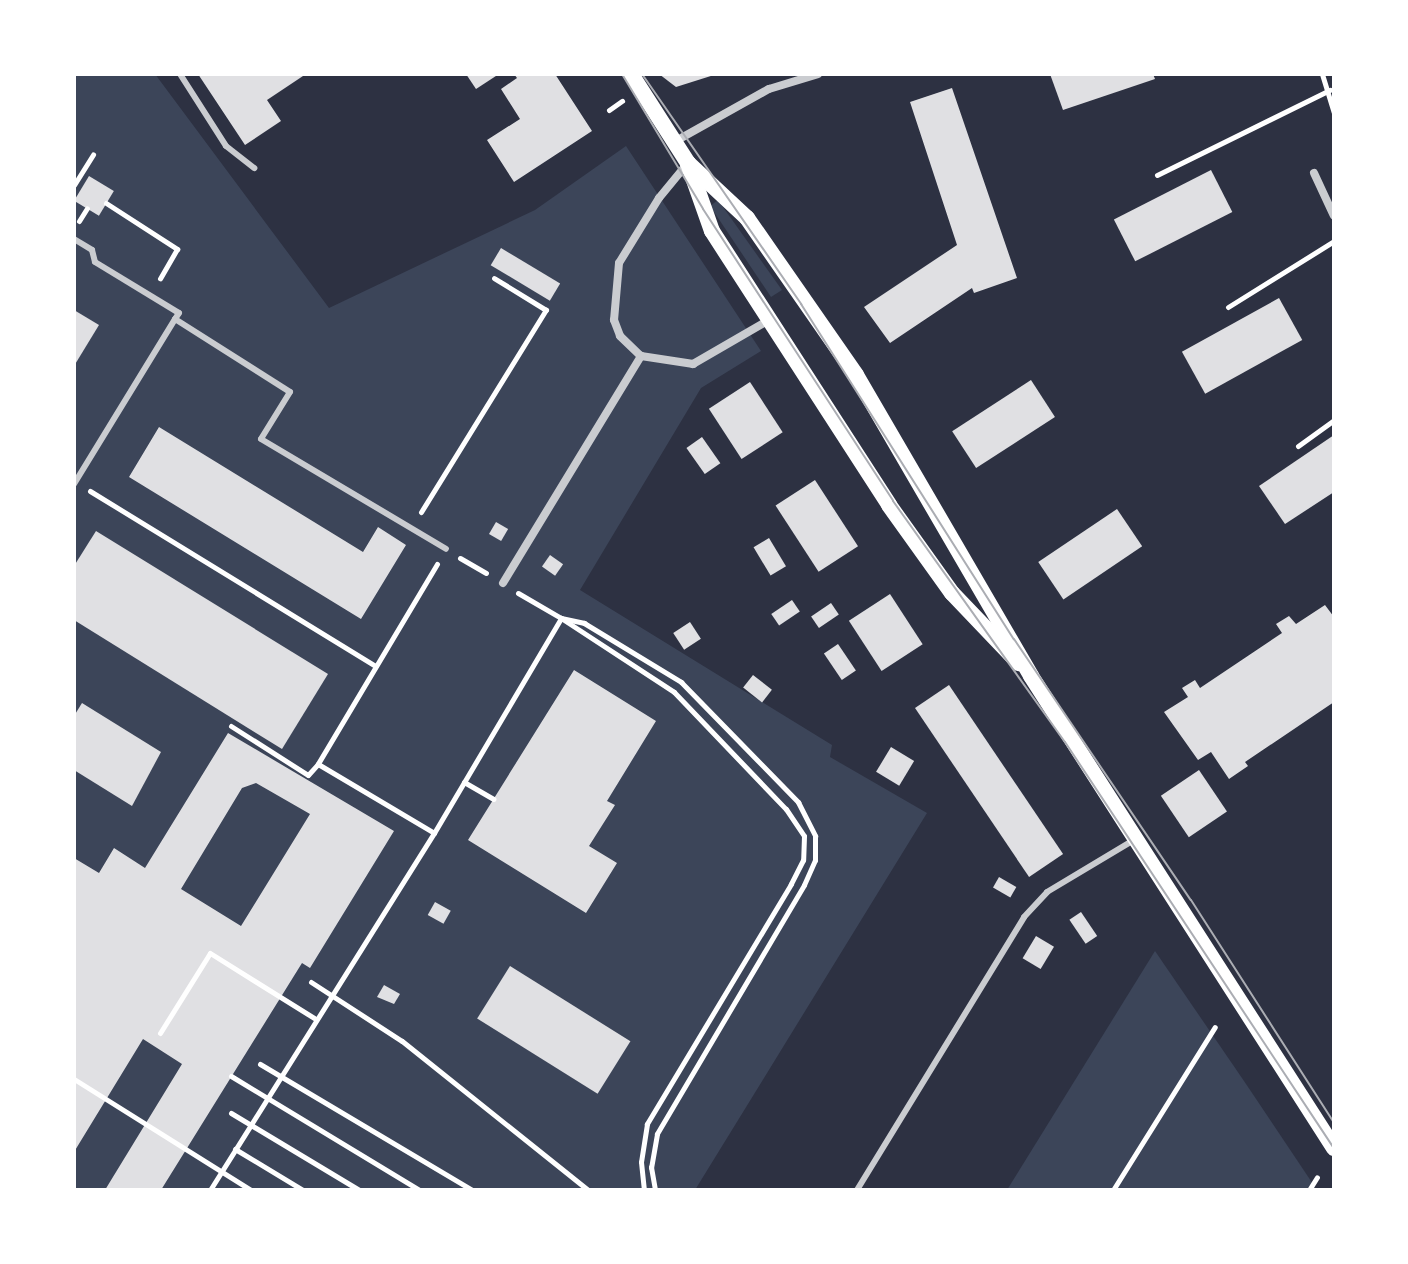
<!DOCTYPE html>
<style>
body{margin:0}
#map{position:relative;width:1408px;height:1264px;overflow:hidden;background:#2d3142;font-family:"PT Sans",sans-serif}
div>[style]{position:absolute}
.green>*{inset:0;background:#3c4559}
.building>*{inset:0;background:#e0e0e3;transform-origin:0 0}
.path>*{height:5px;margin:-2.5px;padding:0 2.5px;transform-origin:2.5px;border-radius:2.5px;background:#fff}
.service>*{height:6px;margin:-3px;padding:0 3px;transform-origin:3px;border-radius:3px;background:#caccd0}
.minor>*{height:8px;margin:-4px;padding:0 4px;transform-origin:4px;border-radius:4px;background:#caccd0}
.secondary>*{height:16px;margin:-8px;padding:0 8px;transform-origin:8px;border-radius:8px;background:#fff}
.tram>*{height:2px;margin:-1px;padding:0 1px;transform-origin:1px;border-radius:1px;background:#abadb3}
span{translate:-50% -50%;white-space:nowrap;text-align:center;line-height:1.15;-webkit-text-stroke:8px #fff;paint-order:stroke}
.frame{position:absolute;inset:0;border:76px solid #fff;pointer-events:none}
</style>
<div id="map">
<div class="green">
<i style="clip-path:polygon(74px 74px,155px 74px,329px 308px,535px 210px,626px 146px,761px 351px,701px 388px,580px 590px,832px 745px,830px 757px,927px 813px,695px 1190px,74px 1190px)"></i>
<i style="clip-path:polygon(718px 200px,782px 290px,771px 297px,710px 206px)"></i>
<i style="clip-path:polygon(1155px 951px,1244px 1081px,1317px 1190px,1007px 1190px)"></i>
</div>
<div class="building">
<i style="clip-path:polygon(198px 74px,306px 74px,267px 100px,281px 121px,245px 145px)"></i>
<i style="clip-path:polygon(466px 74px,499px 74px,476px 89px)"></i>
<i style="clip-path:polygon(514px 74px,555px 74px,592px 131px,514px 182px,487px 140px,520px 119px,501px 89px,517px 78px)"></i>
<i style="clip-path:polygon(659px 74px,714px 74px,714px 75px,676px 87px)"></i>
<i style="clip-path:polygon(1050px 74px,1153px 74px,1155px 79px,1063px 110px)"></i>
<i style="clip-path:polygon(952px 88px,1017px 278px,974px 293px,972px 288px,890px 343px,864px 307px,957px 245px,910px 102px)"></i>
<i style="left:1211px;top:170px;width:47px;height:109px;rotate:63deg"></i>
<i style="left:89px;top:176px;width:29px;height:29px;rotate:31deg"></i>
<i style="left:501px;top:248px;width:69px;height:20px;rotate:31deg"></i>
<i style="left:1279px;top:298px;width:48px;height:111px;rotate:61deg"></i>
<i style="clip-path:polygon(74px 310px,99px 325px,74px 366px)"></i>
<i style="left:1031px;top:380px;width:44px;height:94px;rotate:57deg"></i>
<i style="left:750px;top:382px;width:60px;height:49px;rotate:57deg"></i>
<i style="clip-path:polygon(159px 427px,363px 552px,378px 527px,406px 545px,361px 619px,129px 477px)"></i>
<i style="clip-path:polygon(1334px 435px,1334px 492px,1285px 524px,1259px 486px)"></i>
<i style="left:702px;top:437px;width:32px;height:19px;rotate:55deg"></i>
<i style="left:815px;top:480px;width:79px;height:47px;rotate:57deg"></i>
<i style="left:1117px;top:509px;width:45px;height:95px;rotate:56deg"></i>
<i style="left:496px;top:522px;width:14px;height:14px;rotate:30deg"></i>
<i style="clip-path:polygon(96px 531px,328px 674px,282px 749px,74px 620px,74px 566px)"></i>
<i style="left:769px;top:538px;width:33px;height:18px;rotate:59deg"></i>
<i style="left:550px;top:555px;width:16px;height:14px;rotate:35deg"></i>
<i style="left:890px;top:594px;width:60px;height:49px;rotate:57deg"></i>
<i style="left:792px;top:600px;width:14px;height:25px;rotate:56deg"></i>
<i style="left:831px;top:603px;width:14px;height:24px;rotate:56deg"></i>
<i style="clip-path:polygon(1325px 605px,1334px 617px,1334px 702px,1245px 762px,1248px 766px,1229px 779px,1211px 752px,1198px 760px,1164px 712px,1188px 697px,1182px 688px,1195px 680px,1200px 688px,1282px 633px,1276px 624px,1289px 616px,1296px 624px)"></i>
<i style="left:690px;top:622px;width:20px;height:20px;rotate:57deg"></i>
<i style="left:838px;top:644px;width:32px;height:17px;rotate:56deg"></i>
<i style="clip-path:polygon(574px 670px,656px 721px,607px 801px,615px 805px,589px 846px,617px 863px,586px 913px,468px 840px)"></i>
<i style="left:753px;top:675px;width:24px;height:16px;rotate:38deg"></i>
<i style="left:949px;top:685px;width:204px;height:41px;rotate:56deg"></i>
<i style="clip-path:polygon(82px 703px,161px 752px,132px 806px,74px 770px,74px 716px)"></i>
<i style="clip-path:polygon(evenodd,228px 733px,394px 831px,310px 968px,302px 963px,161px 1190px,105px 1190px,182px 1064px,143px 1039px,74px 1152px,74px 858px,99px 873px,114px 848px,145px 868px,228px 733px,256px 783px,310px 814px,241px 926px,181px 889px,242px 788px,256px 783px)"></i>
<i style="left:891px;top:747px;width:27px;height:29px;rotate:31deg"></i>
<i style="left:1199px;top:770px;width:50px;height:46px;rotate:56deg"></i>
<i style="left:999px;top:877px;width:20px;height:12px;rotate:30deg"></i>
<i style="left:435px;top:902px;width:18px;height:15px;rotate:29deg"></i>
<i style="left:1081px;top:912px;width:29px;height:14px;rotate:56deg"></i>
<i style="left:1036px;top:936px;width:21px;height:26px;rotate:31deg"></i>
<i style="left:510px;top:966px;width:142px;height:62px;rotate:32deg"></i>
<i style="clip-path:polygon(384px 985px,400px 994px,394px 1004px,377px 997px)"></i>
</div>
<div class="path">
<i style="left:1322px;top:74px;width:41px;rotate:72.9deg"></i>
<i style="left:609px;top:110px;width:16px;rotate:-35deg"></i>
<i style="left:1157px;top:175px;width:193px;rotate:-26.2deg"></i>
<i style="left:74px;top:185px;width:36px;rotate:-58deg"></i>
<i style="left:106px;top:203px;width:85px;rotate:32.9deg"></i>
<i style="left:177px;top:249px;width:34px;rotate:120deg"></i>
<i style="left:79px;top:221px;width:15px;rotate:-58deg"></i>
<i style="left:1228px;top:307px;width:125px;rotate:-31.9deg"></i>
<i style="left:1298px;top:446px;width:44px;rotate:-35.8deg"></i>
<i style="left:90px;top:491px;width:335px;rotate:31.5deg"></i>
<i style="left:421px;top:512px;width:238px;rotate:-58.3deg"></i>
<i style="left:546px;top:310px;width:61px;rotate:-148.4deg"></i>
<i style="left:460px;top:558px;width:30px;rotate:30deg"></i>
<i style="left:437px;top:564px;width:233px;rotate:120.8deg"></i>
<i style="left:318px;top:764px;width:135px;rotate:30.7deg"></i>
<i style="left:434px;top:833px;width:250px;rotate:-59.4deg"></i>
<i style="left:561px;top:618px;width:135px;rotate:33.2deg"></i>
<i style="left:674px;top:692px;width:162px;rotate:46.3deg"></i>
<i style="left:786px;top:809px;width:32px;rotate:56deg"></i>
<i style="left:804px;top:836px;width:24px;rotate:92deg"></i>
<i style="left:803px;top:860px;width:27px;rotate:117deg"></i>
<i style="left:791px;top:884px;width:280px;rotate:121deg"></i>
<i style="left:647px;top:1124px;width:38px;rotate:99deg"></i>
<i style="left:641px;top:1162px;width:28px;rotate:84deg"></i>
<i style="left:518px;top:593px;width:50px;rotate:30.2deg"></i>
<i style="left:561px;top:618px;width:24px;rotate:12deg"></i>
<i style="left:584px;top:623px;width:114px;rotate:31.3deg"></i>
<i style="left:681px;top:682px;width:168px;rotate:45.7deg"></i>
<i style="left:798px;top:802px;width:38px;rotate:63deg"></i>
<i style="left:815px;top:836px;width:24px;rotate:90deg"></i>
<i style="left:815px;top:860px;width:27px;rotate:114deg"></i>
<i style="left:804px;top:885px;width:289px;rotate:120.6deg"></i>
<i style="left:657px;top:1134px;width:34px;rotate:100deg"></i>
<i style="left:651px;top:1167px;width:23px;rotate:80deg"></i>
<i style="left:231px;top:726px;width:91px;rotate:32.5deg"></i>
<i style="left:308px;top:775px;width:15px;rotate:-48deg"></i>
<i style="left:464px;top:782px;width:34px;rotate:30deg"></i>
<i style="left:311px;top:982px;width:108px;rotate:33deg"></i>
<i style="left:402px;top:1041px;width:238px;rotate:38.7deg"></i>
<i style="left:160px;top:1033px;width:94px;rotate:-58deg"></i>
<i style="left:210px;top:953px;width:123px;rotate:32deg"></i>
<i style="left:260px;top:1064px;width:247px;rotate:30.7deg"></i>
<i style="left:231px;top:1076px;width:220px;rotate:31.2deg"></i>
<i style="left:74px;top:1079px;width:209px;rotate:32.1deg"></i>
<i style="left:231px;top:1113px;width:149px;rotate:31deg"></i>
<i style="left:235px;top:1149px;width:79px;rotate:31.1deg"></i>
<i style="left:210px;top:1190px;width:421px;rotate:-57.9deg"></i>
<i style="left:1113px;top:1190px;width:192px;rotate:-58deg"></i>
<i style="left:1309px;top:1190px;width:15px;rotate:-58deg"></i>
</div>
<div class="service">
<i style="left:180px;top:74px;width:85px;rotate:57.4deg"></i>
<i style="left:226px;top:146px;width:36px;rotate:38deg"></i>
<i style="left:74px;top:239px;width:21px;rotate:31deg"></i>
<i style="left:92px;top:250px;width:12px;rotate:76deg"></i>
<i style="left:95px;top:262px;width:98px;rotate:31.3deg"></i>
<i style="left:179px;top:313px;width:7px;rotate:124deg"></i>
<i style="left:175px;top:319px;width:136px;rotate:32.4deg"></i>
<i style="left:290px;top:392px;width:55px;rotate:121.7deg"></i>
<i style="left:261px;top:439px;width:215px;rotate:30.7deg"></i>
<i style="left:74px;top:484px;width:193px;rotate:-58.5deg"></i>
<i style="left:857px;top:1190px;width:320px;rotate:-58.5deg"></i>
<i style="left:1024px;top:917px;width:34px;rotate:-47deg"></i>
<i style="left:1047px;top:892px;width:101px;rotate:-30.9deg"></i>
</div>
<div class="minor">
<i style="left:674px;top:142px;width:109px;rotate:-29.2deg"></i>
<i style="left:769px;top:89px;width:51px;rotate:-17deg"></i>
<i style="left:687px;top:164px;width:44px;rotate:129.5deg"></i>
<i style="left:659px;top:198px;width:76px;rotate:121.6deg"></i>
<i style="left:619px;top:263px;width:57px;rotate:95deg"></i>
<i style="left:614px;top:320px;width:17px;rotate:69deg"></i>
<i style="left:620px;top:336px;width:29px;rotate:44deg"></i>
<i style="left:641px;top:356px;width:53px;rotate:8.7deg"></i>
<i style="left:693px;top:364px;width:88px;rotate:-30.1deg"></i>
<i style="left:1314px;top:173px;width:47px;rotate:65.1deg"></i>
<i style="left:503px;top:583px;width:266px;rotate:-58.7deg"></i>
</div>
<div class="secondary">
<i style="left:631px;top:74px;width:106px;rotate:57.4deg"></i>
<i style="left:688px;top:163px;width:72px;rotate:70.6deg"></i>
<i style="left:712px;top:231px;width:326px;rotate:57.1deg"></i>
<i style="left:889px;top:505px;width:108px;rotate:54.4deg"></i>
<i style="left:952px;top:593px;width:97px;rotate:46.3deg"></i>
<i style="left:688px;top:163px;width:81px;rotate:43deg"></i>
<i style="left:747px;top:218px;width:191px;rotate:55.2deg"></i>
<i style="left:856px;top:375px;width:348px;rotate:59.8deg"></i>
<i style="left:1031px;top:676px;width:561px;rotate:57.3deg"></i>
</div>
<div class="tram">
<i style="left:622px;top:74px;width:157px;rotate:59deg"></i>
<i style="left:703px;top:209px;width:348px;rotate:56.9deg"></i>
<i style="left:893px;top:501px;width:296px;rotate:54.5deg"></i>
<i style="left:1065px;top:742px;width:487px;rotate:56.5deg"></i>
<i style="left:642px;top:74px;width:280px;rotate:55.3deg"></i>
<i style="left:801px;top:304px;width:397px;rotate:57.6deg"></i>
<i style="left:1014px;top:639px;width:315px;rotate:55.9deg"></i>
<i style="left:1191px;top:900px;width:265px;rotate:57.3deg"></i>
</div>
<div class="frame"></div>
</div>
